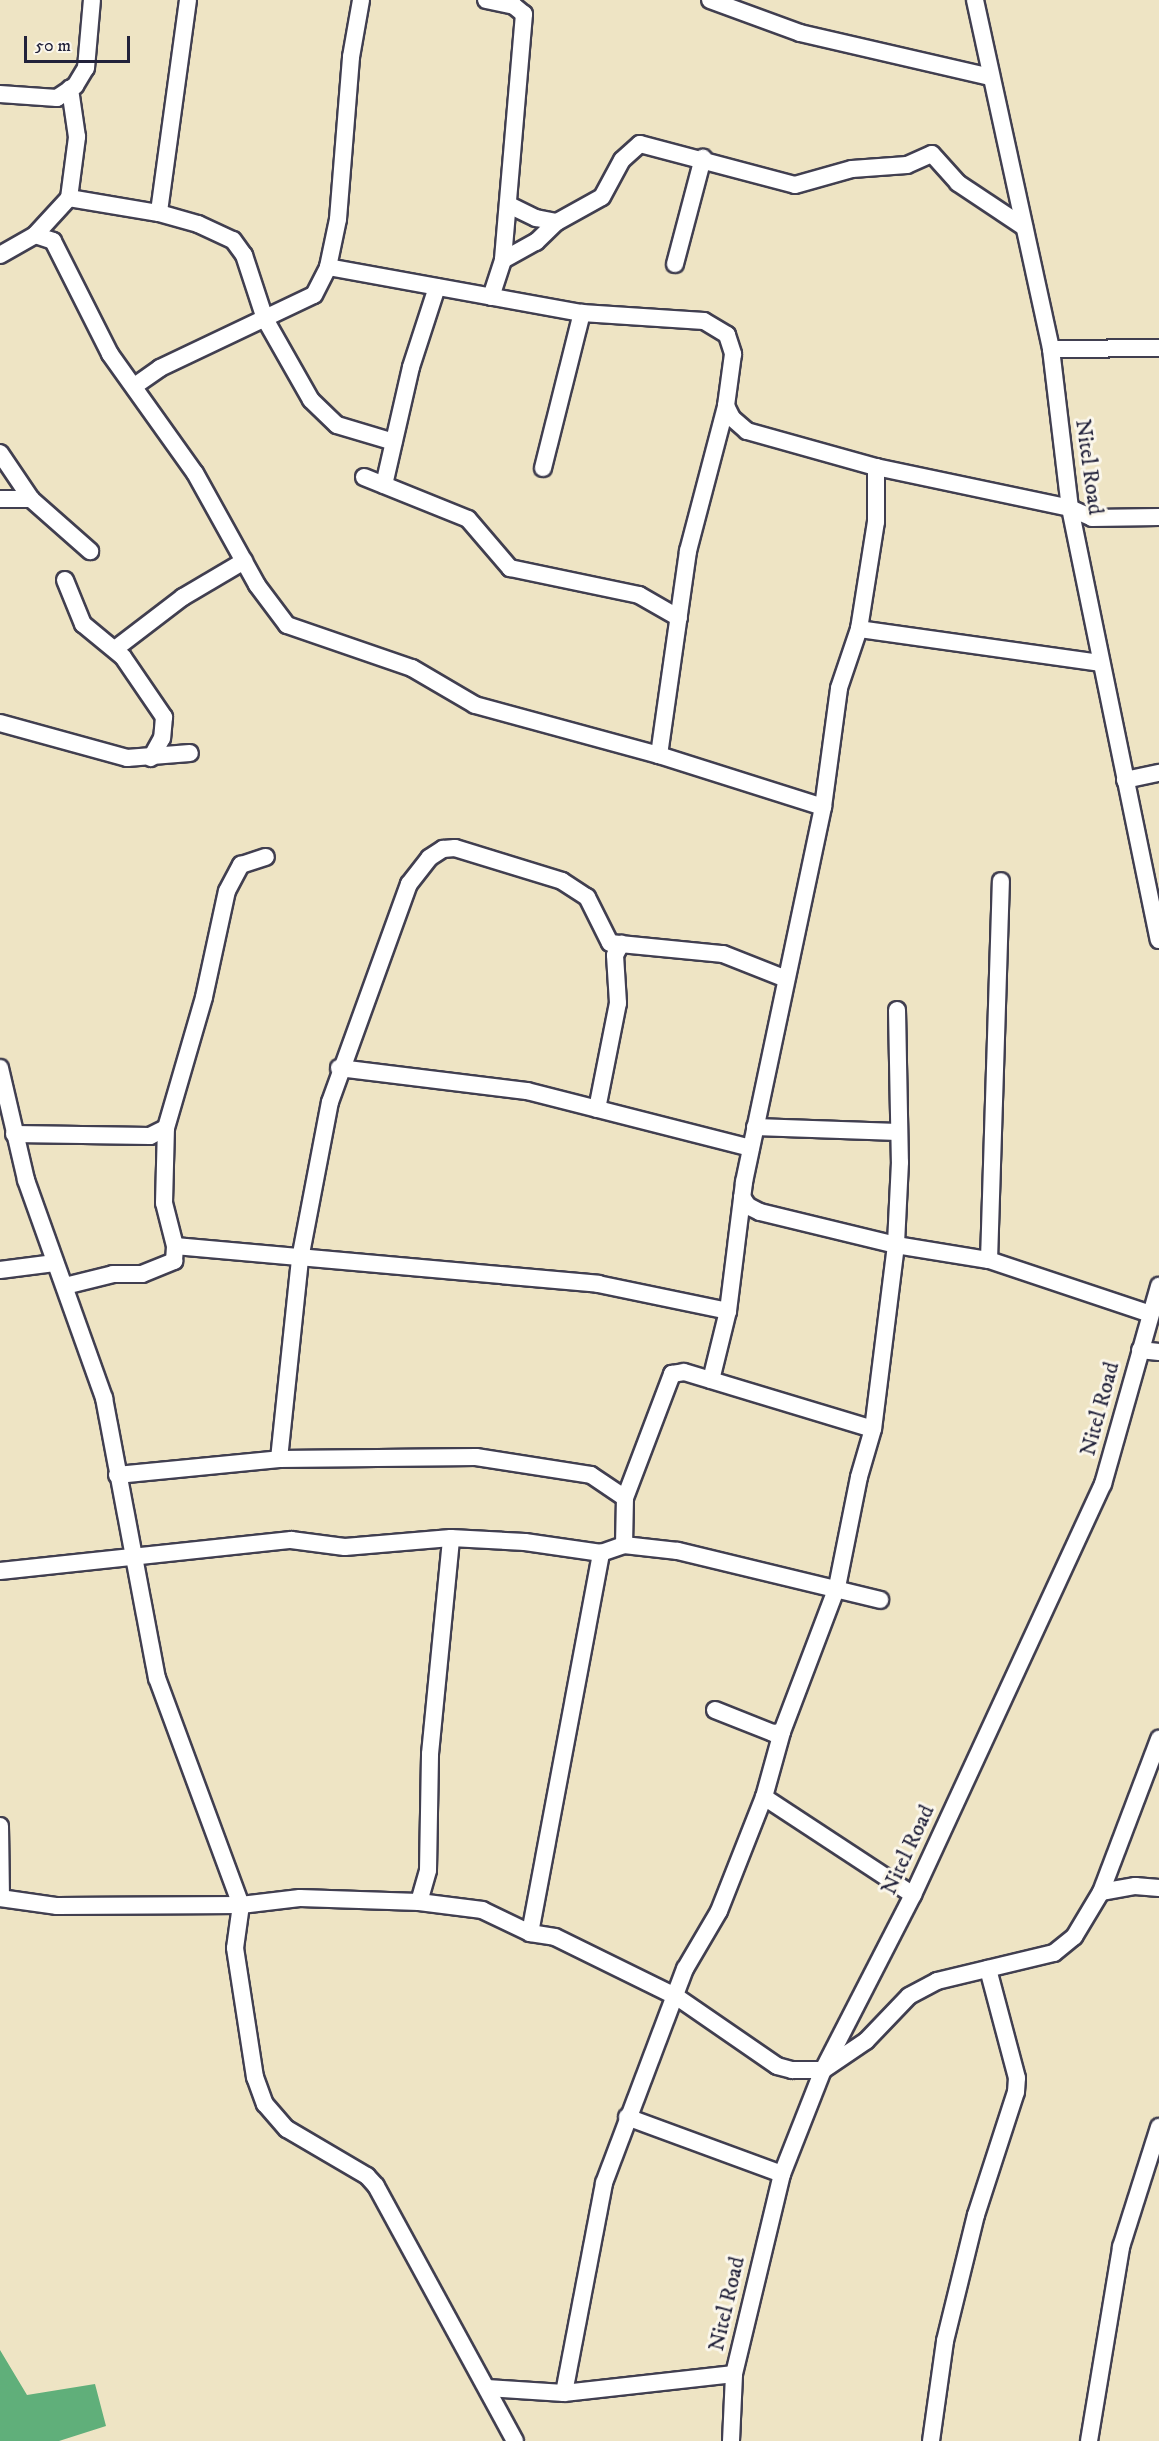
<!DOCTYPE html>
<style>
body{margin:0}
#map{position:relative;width:1159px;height:2441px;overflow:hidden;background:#eee4c4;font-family:"IM FELL DW Pica",serif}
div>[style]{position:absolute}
.forest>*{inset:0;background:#60af7a}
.roads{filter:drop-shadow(2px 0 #413f50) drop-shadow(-2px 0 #413f50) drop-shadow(0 2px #413f50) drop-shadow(0 -2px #413f50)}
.street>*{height:16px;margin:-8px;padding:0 8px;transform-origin:8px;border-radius:8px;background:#fff}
span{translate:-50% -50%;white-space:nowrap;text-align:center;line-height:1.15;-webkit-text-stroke:6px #fbf7ec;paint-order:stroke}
.street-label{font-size:22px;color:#22223b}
.scale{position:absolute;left:24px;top:36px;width:106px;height:27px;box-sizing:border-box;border:3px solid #22223b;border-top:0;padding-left:8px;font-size:18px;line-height:21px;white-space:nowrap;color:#22223b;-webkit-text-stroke:4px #fbf7ec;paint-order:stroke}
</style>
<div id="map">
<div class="forest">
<i style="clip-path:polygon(0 2350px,27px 2395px,95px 2384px,106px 2426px,59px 2441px,0 2441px)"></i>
</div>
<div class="roads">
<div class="street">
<i style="left:188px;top:0;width:215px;rotate:97.8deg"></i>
<i style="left:159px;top:213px;width:41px;rotate:15.8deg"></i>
<i style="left:198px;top:224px;width:38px;rotate:25deg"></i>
<i style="left:233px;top:240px;width:19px;rotate:54deg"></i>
<i style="left:244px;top:255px;width:67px;rotate:71.8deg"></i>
<i style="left:265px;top:319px;width:93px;rotate:60.4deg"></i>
<i style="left:311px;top:400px;width:36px;rotate:44deg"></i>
<i style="left:337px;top:425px;width:59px;rotate:16.6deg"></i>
<i style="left:486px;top:0;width:29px;rotate:12deg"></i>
<i style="left:514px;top:6px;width:13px;rotate:39deg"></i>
<i style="left:524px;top:14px;width:247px;rotate:94.9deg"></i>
<i style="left:710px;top:0;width:96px;rotate:20.1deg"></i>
<i style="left:800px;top:33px;width:196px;rotate:13deg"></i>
<i style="left:975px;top:0;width:357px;rotate:77.7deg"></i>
<i style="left:1051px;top:349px;width:160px;rotate:83.2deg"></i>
<i style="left:1070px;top:508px;width:441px;rotate:78.4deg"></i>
<i style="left:0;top:94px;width:57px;rotate:4deg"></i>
<i style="left:57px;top:98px;width:22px;rotate:-34deg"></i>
<i style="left:75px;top:86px;width:21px;rotate:-59deg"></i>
<i style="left:86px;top:68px;width:68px;rotate:-85deg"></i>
<i style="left:69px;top:198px;width:91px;rotate:9.5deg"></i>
<i style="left:509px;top:205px;width:30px;rotate:26deg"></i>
<i style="left:536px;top:218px;width:21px;rotate:11deg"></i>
<i style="left:35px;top:235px;width:50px;rotate:-47.4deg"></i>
<i style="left:69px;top:198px;width:62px;rotate:-82.5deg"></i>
<i style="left:77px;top:137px;width:49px;rotate:-98.3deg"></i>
<i style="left:0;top:255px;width:40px;rotate:-29.7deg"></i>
<i style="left:35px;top:235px;width:19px;rotate:18deg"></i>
<i style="left:53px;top:241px;width:127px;rotate:63.2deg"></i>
<i style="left:110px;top:354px;width:146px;rotate:54.5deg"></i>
<i style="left:195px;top:473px;width:128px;rotate:61deg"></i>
<i style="left:257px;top:585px;width:50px;rotate:53.1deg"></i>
<i style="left:287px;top:625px;width:132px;rotate:19deg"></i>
<i style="left:412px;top:668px;width:73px;rotate:30.4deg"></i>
<i style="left:475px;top:705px;width:191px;rotate:15.2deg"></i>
<i style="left:659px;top:755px;width:172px;rotate:17.6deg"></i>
<i style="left:675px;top:264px;width:110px;rotate:-75.2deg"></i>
<i style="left:328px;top:267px;width:258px;rotate:10.3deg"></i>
<i style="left:582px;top:313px;width:122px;rotate:3.8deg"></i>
<i style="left:704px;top:321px;width:27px;rotate:31deg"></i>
<i style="left:727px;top:335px;width:20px;rotate:72deg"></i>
<i style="left:733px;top:354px;width:52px;rotate:97.7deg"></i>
<i style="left:726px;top:406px;width:13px;rotate:63deg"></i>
<i style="left:732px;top:418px;width:20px;rotate:41deg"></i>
<i style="left:747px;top:431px;width:134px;rotate:15.6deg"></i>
<i style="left:876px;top:467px;width:198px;rotate:11.9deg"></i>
<i style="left:1070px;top:508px;width:24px;rotate:24deg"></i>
<i style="left:1092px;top:518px;width:67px;rotate:-0.9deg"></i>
<i style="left:491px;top:297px;width:39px;rotate:-72deg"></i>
<i style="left:503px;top:260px;width:38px;rotate:-29deg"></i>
<i style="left:536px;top:242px;width:29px;rotate:-44deg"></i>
<i style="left:557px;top:222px;width:51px;rotate:-29.1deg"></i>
<i style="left:602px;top:197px;width:42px;rotate:-61.6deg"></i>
<i style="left:622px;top:160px;width:24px;rotate:-42deg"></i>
<i style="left:640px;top:144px;width:160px;rotate:14.8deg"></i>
<i style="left:795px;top:185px;width:59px;rotate:-15.7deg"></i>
<i style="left:852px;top:169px;width:55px;rotate:-4.2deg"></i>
<i style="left:907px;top:165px;width:27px;rotate:-24deg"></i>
<i style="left:932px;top:154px;width:39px;rotate:48deg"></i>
<i style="left:958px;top:183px;width:79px;rotate:33.7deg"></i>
<i style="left:1051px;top:349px;width:108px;rotate:-0.5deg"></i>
<i style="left:136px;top:385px;width:29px;rotate:-35deg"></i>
<i style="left:160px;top:368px;width:170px;rotate:-25.4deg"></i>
<i style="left:314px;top:295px;width:31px;rotate:-63deg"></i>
<i style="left:328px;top:267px;width:49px;rotate:-78.2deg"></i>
<i style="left:338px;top:219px;width:163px;rotate:-85.4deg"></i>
<i style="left:351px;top:57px;width:58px;rotate:-80deg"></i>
<i style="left:0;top:453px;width:55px;rotate:56deg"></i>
<i style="left:543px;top:468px;width:160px;rotate:-75.9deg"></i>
<i style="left:364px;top:477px;width:112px;rotate:22deg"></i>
<i style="left:468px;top:519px;width:65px;rotate:49.4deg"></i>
<i style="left:510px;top:568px;width:132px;rotate:11.8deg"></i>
<i style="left:639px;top:595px;width:46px;rotate:29.9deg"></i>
<i style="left:384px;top:485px;width:121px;rotate:-77.1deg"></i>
<i style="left:411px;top:367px;width:84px;rotate:-72deg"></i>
<i style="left:0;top:499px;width:31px"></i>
<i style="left:31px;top:499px;width:79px;rotate:41.4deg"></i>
<i style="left:65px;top:580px;width:48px;rotate:67.8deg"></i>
<i style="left:83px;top:624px;width:52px;rotate:39.5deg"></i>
<i style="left:123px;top:657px;width:73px;rotate:55.7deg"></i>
<i style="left:164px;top:717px;width:21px;rotate:95deg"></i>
<i style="left:162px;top:738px;width:23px;rotate:119deg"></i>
<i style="left:859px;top:629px;width:244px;rotate:8deg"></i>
<i style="left:115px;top:649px;width:86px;rotate:-37.4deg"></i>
<i style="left:183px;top:597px;width:71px;rotate:-30.5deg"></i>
<i style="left:0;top:723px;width:132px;rotate:15.4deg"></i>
<i style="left:127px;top:758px;width:63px;rotate:-4.5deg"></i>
<i style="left:659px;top:755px;width:206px;rotate:-81.9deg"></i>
<i style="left:688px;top:551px;width:150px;rotate:-75.3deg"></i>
<i style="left:1125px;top:780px;width:35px;rotate:-12deg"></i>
<i style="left:897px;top:1010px;width:152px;rotate:88.9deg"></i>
<i style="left:900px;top:1162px;width:83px;rotate:92.8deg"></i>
<i style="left:896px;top:1245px;width:185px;rotate:97.1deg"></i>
<i style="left:873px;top:1429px;width:50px;rotate:106.3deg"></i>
<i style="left:859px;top:1477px;width:112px;rotate:101.3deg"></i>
<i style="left:837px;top:1587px;width:155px;rotate:110.8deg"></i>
<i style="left:782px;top:1732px;width:67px;rotate:105.5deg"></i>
<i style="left:764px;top:1797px;width:178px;rotate:33.3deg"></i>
<i style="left:0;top:1068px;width:115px;rotate:76.9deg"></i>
<i style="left:26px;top:1180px;width:232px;rotate:70.3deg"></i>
<i style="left:104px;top:1398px;width:285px;rotate:79.3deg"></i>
<i style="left:157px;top:1678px;width:242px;rotate:69.7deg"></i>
<i style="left:241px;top:1905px;width:43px;rotate:97.9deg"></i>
<i style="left:235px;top:1948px;width:131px;rotate:81.2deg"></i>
<i style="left:255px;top:2077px;width:29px;rotate:70deg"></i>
<i style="left:265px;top:2104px;width:33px;rotate:49deg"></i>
<i style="left:287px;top:2129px;width:93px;rotate:30.4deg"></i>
<i style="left:367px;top:2176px;width:13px;rotate:48deg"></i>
<i style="left:376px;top:2186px;width:290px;rotate:61.4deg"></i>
<i style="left:339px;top:1068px;width:189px;rotate:7deg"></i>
<i style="left:527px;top:1091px;width:231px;rotate:14.3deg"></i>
<i style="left:597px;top:1109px;width:108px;rotate:-78.8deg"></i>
<i style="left:618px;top:1003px;width:48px;rotate:-93.6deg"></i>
<i style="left:615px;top:955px;width:13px;rotate:-61deg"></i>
<i style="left:755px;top:1127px;width:143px;rotate:2deg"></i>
<i style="left:14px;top:1134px;width:136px;rotate:0.8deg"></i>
<i style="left:150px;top:1136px;width:18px;rotate:-27deg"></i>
<i style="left:742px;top:1197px;width:11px;rotate:56deg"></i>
<i style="left:748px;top:1206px;width:13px;rotate:27deg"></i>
<i style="left:760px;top:1212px;width:140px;rotate:13.6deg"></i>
<i style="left:896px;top:1245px;width:94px;rotate:9.2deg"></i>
<i style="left:989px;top:1260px;width:170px;rotate:18.5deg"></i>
<i style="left:175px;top:1246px;width:425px;rotate:5.1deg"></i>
<i style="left:598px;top:1284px;width:133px;rotate:11.7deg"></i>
<i style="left:989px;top:1260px;width:379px;rotate:-88.2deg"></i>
<i style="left:0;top:1270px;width:55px;rotate:-7.3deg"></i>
<i style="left:65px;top:1286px;width:49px;rotate:-14deg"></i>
<i style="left:113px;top:1274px;width:29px"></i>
<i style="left:142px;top:1274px;width:35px;rotate:-22deg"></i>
<i style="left:174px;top:1261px;width:15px;rotate:-86deg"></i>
<i style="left:175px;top:1246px;width:44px;rotate:-104.3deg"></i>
<i style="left:164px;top:1203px;width:75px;rotate:-88.5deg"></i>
<i style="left:166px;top:1128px;width:136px;rotate:-73.8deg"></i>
<i style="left:204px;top:997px;width:108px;rotate:-77.8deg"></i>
<i style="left:227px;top:891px;width:30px;rotate:-62deg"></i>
<i style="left:241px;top:865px;width:26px;rotate:-18deg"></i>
<i style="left:1140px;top:1350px;width:19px;rotate:6deg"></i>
<i style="left:711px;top:1380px;width:71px;rotate:-76.2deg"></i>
<i style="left:728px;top:1311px;width:130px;rotate:-82.9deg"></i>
<i style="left:744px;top:1182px;width:383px;rotate:-78.1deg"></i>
<i style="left:823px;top:807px;width:120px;rotate:-82.3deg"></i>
<i style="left:839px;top:688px;width:62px;rotate:-71.3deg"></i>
<i style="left:859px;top:629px;width:108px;rotate:-81deg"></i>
<i style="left:876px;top:522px;width:55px;rotate:-90deg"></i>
<i style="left:279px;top:1459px;width:201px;rotate:-84deg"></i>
<i style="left:300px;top:1259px;width:160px;rotate:-79.2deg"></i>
<i style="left:330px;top:1102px;width:232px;rotate:-70.1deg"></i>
<i style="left:409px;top:884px;width:33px;rotate:-52deg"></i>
<i style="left:429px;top:858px;width:17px;rotate:-33deg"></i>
<i style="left:443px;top:849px;width:12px;rotate:-5deg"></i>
<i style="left:455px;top:848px;width:112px;rotate:17.1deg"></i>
<i style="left:562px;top:881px;width:30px;rotate:33deg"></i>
<i style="left:587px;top:897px;width:51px;rotate:63.4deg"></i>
<i style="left:610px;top:943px;width:114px;rotate:5.6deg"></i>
<i style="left:723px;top:954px;width:68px;rotate:21.6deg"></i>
<i style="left:117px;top:1475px;width:163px;rotate:-5.6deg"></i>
<i style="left:279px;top:1459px;width:197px;rotate:-0.6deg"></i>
<i style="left:476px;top:1457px;width:116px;rotate:8.9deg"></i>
<i style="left:591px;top:1475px;width:41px;rotate:34.1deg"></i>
<i style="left:624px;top:1545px;width:47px;rotate:-88.8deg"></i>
<i style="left:625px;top:1498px;width:133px;rotate:-69.2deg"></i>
<i style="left:672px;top:1374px;width:12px;rotate:-9deg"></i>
<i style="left:684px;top:1372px;width:197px;rotate:16.8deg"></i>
<i style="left:0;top:1571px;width:293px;rotate:-6.1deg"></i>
<i style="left:291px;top:1540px;width:54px;rotate:7.4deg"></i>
<i style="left:345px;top:1547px;width:106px;rotate:-4.9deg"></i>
<i style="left:451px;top:1538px;width:74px;rotate:3.1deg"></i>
<i style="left:525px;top:1542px;width:77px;rotate:8.2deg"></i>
<i style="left:601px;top:1553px;width:24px;rotate:-19deg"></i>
<i style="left:624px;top:1545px;width:54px;rotate:6.3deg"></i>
<i style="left:678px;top:1551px;width:208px;rotate:13.6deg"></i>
<i style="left:715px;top:1710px;width:62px;rotate:21.6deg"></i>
<i style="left:773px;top:1733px;width:9px;rotate:-6deg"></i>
<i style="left:0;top:1826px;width:72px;rotate:89.2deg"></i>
<i style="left:1101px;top:1892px;width:35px;rotate:-10deg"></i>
<i style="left:1135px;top:1886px;width:24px;rotate:5deg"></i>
<i style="left:0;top:1898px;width:58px;rotate:8deg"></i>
<i style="left:57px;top:1906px;width:184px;rotate:-0.3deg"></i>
<i style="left:241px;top:1905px;width:59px;rotate:-6.8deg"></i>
<i style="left:300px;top:1898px;width:119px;rotate:1.9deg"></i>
<i style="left:419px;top:1902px;width:64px;rotate:7.2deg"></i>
<i style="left:482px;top:1910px;width:53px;rotate:25.6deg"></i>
<i style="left:530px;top:1933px;width:25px;rotate:9deg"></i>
<i style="left:555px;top:1937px;width:136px;rotate:26.2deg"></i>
<i style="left:677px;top:1997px;width:121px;rotate:34.6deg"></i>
<i style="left:777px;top:2066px;width:16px;rotate:15deg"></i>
<i style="left:792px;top:2070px;width:31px"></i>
<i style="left:823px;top:2070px;width:52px;rotate:-34deg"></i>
<i style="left:866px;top:2041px;width:62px;rotate:-46.3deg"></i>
<i style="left:909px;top:1996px;width:32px;rotate:-28deg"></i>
<i style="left:937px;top:1981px;width:120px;rotate:-13.5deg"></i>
<i style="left:1054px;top:1953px;width:26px;rotate:-39deg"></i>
<i style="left:1074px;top:1937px;width:52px;rotate:-59deg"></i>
<i style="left:1101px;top:1892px;width:164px;rotate:-69.2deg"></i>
<i style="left:419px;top:1902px;width:33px;rotate:-74deg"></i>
<i style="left:428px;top:1870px;width:116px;rotate:-89deg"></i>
<i style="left:430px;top:1754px;width:217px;rotate:-84.4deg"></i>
<i style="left:530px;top:1933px;width:387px;rotate:-79.4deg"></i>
<i style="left:627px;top:2117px;width:165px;rotate:20.2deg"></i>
<i style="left:487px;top:2388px;width:77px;rotate:3.7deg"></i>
<i style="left:564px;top:2393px;width:171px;rotate:-6.4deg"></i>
<i style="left:564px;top:2393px;width:214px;rotate:-79.2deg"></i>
<i style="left:604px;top:2183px;width:229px;rotate:-69.3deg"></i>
<i style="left:685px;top:1969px;width:67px;rotate:-59.6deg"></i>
<i style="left:719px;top:1911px;width:123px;rotate:-68.5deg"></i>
<i style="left:731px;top:2441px;width:67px;rotate:-87.4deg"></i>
<i style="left:734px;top:2374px;width:206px;rotate:-76.5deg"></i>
<i style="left:782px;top:2174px;width:112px;rotate:-68.5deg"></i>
<i style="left:823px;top:2070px;width:197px;rotate:-62.8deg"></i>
<i style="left:913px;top:1895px;width:453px;rotate:-65.2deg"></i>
<i style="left:1103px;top:1484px;width:206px;rotate:-74.2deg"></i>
<i style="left:931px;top:2441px;width:101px;rotate:-82deg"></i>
<i style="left:945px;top:2341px;width:130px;rotate:-76.2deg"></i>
<i style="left:976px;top:2215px;width:129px;rotate:-72deg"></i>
<i style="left:1016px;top:2092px;width:14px;rotate:-86deg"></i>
<i style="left:1017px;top:2078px;width:113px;rotate:-104.9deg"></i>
<i style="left:1089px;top:2441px;width:197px;rotate:-80.6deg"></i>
<i style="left:1121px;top:2247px;width:126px;rotate:-72.4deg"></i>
</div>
</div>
<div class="street-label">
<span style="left:1089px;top:467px;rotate:82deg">Nitel Road</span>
<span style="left:1100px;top:1409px;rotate:-75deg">Nitel Road</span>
<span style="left:908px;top:1850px;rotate:-65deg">Nitel Road</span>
<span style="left:727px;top:2304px;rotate:-77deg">Nitel Road</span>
</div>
<div class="scale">50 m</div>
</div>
